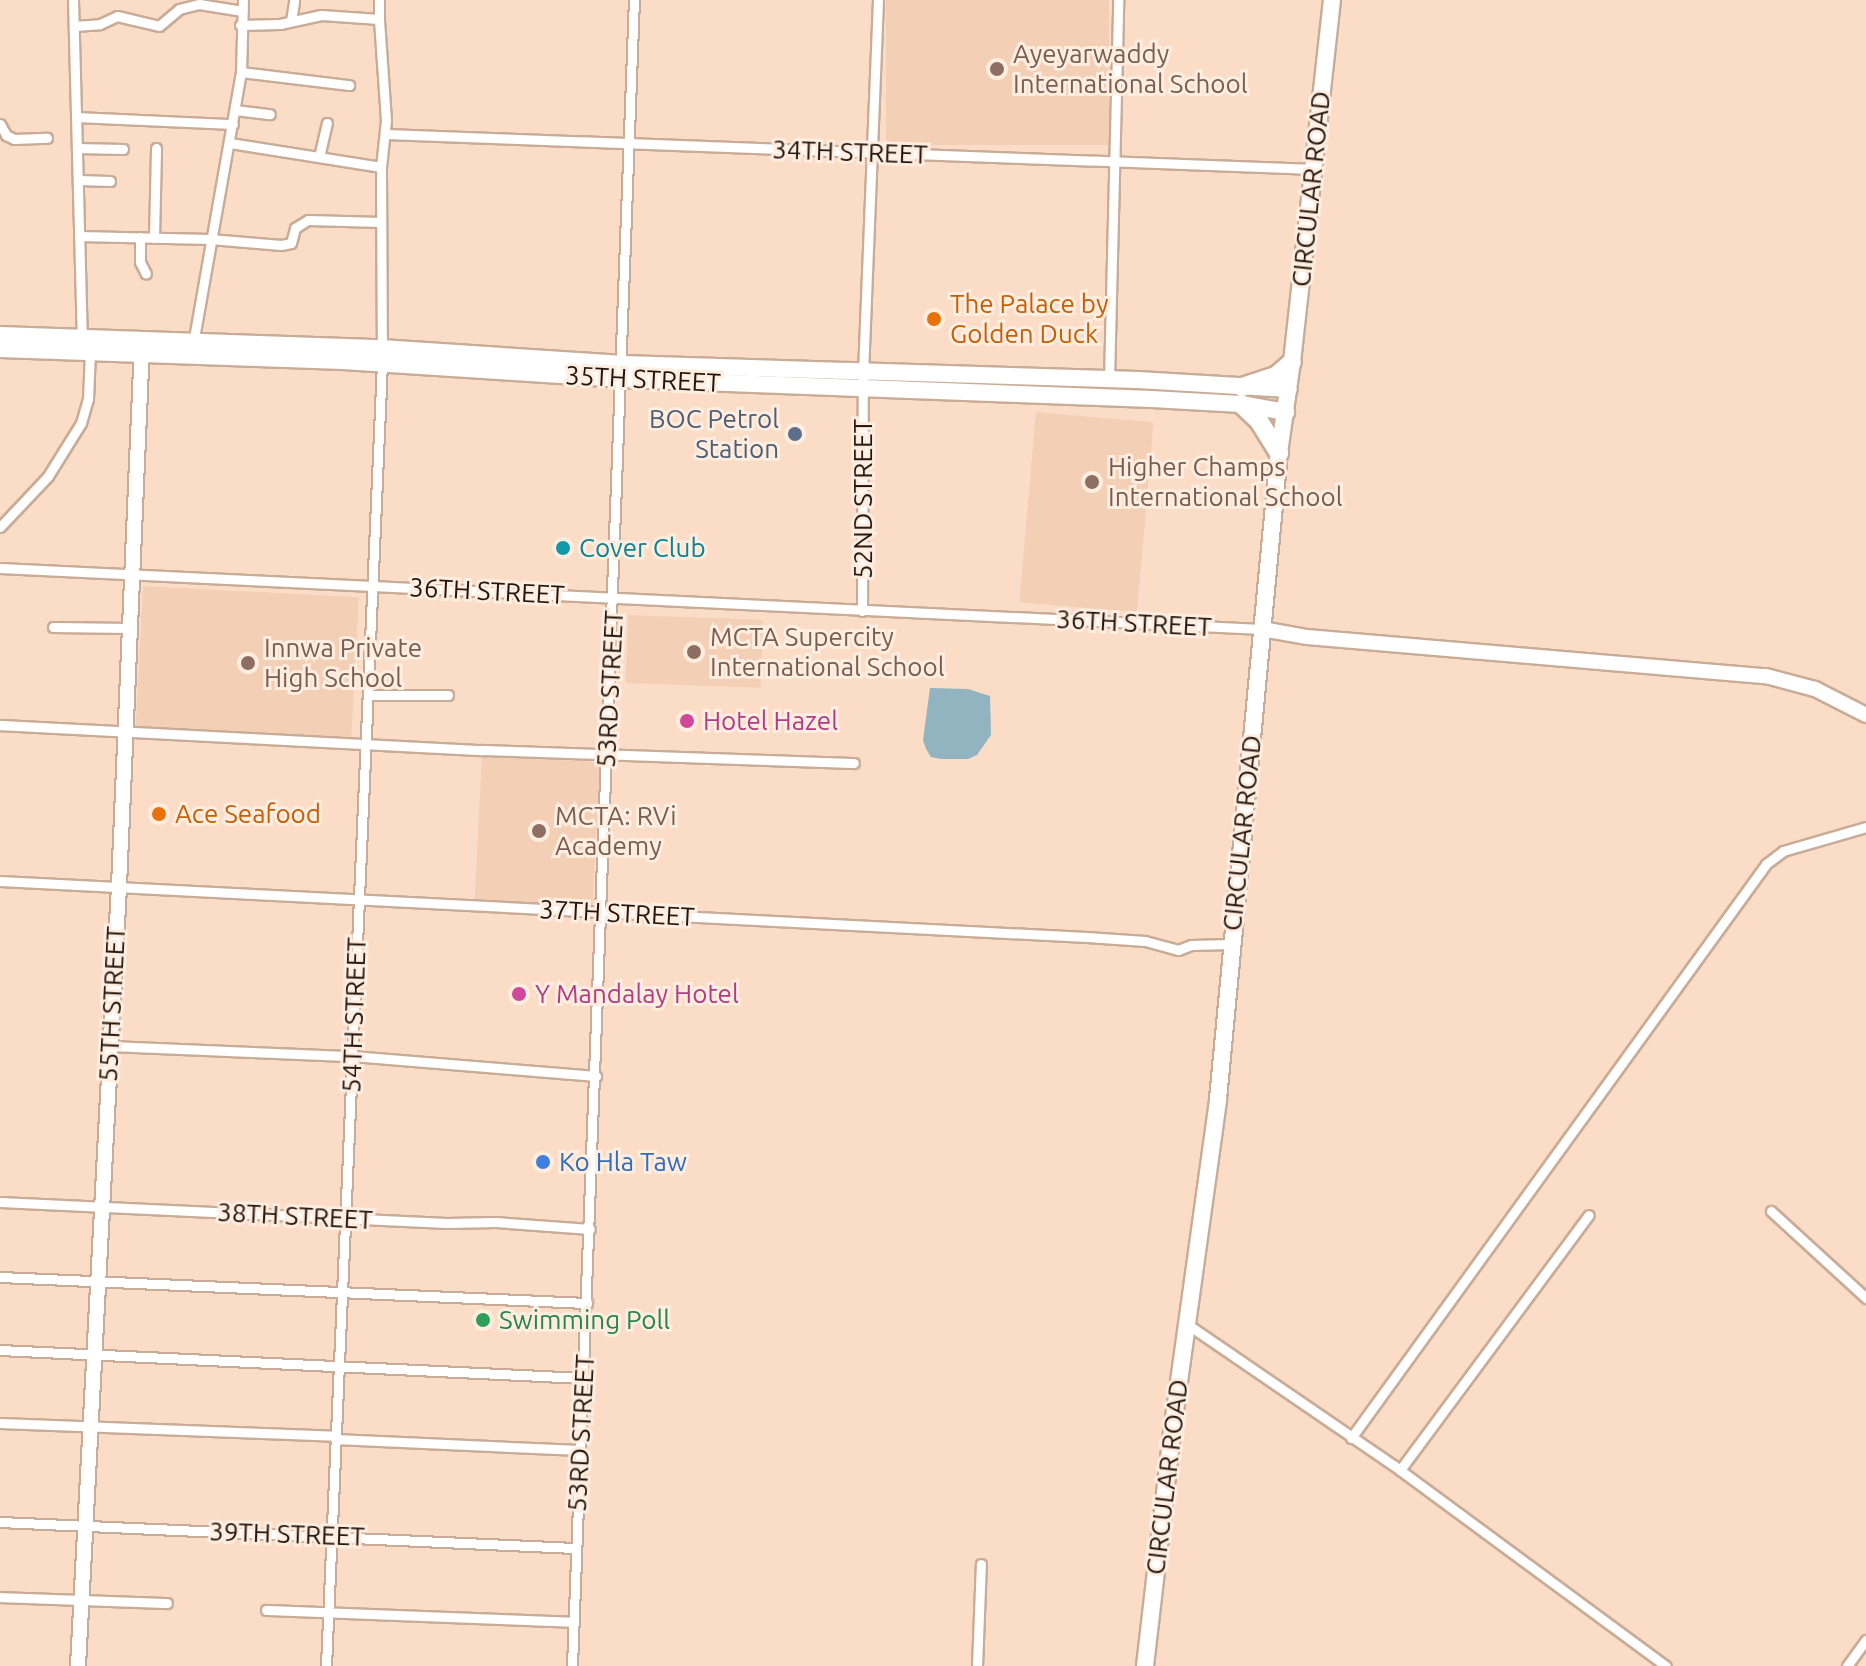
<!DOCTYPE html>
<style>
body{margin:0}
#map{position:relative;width:1866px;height:1666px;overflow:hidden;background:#fbddc7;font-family:Ubuntu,sans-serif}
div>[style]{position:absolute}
.built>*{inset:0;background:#f3cfb5;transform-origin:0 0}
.water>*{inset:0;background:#92b3c0}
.roads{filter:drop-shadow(2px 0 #c9ac97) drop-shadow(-2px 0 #c9ac97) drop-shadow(0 2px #c9ac97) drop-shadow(0 -2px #c9ac97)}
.street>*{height:9px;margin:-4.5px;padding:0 4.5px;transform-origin:4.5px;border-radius:4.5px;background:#fff}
.secondary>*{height:14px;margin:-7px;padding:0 7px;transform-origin:7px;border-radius:7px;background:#fff}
.primary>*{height:16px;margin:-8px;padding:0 8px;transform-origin:8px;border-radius:8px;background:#fff}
.highway>*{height:18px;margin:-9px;padding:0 9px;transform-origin:9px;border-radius:9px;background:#fff}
.dots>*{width:22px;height:22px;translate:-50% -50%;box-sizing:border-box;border:4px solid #ffeddf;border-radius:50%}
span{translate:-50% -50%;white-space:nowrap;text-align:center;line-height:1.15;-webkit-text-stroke:6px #ffeddf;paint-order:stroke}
.education-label{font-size:26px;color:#785e54}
.left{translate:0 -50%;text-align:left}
.street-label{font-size:26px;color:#21160f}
.food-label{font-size:26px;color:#c56008}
.service-label{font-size:26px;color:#4e5e75}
.right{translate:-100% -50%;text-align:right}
.culture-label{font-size:26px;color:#0d838f}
.hotel-label{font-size:26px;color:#b23c85}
.shop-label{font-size:26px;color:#366cbe}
.leisure-label{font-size:26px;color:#27864d}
</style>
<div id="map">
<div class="built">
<i style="left:886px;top:0;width:223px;height:145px"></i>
<i style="left:1036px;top:412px;width:118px;height:191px;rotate:5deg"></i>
<i style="left:143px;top:586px;width:216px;height:144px;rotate:3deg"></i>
<i style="left:628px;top:615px;width:135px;height:68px;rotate:2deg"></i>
<i style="left:482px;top:756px;width:118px;height:144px;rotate:3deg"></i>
</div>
<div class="water">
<i style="clip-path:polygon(930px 688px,968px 689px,990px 696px,991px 735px,977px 755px,968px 759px,941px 759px,931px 757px,926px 749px,923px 740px)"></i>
</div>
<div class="roads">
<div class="street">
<i style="left:73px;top:0;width:338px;rotate:88.5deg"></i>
<i style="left:291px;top:21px;width:20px;rotate:-81deg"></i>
<i style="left:240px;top:25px;width:40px;rotate:-1.4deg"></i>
<i style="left:280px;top:24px;width:42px;rotate:-12.4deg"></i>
<i style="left:321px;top:15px;width:58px;rotate:3.9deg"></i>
<i style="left:379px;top:19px;width:19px;rotate:-90deg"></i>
<i style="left:74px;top:26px;width:26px;rotate:-4deg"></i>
<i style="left:100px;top:24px;width:19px;rotate:-25deg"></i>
<i style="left:117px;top:16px;width:43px;rotate:13.4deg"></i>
<i style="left:159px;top:26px;width:26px;rotate:-40deg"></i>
<i style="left:179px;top:9px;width:21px;rotate:-14deg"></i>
<i style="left:199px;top:4px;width:44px;rotate:9.2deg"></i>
<i style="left:241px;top:72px;width:109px;rotate:6.9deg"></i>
<i style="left:235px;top:110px;width:35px;rotate:7deg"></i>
<i style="left:76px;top:117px;width:157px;rotate:2.6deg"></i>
<i style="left:0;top:124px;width:13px;rotate:61deg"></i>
<i style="left:6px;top:135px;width:9px;rotate:27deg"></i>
<i style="left:14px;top:139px;width:33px;rotate:-2deg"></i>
<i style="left:386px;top:134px;width:929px;rotate:2.16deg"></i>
<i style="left:230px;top:143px;width:153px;rotate:9deg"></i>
<i style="left:381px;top:167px;width:47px;rotate:-83.9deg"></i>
<i style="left:386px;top:120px;width:101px;rotate:-94deg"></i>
<i style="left:77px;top:148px;width:46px;rotate:1.2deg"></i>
<i style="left:319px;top:157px;width:35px;rotate:-77deg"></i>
<i style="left:78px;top:180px;width:32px;rotate:2deg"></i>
<i style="left:79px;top:236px;width:131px;rotate:1.3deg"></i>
<i style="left:210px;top:239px;width:71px;rotate:4.8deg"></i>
<i style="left:281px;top:245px;width:10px;rotate:-11deg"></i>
<i style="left:291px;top:243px;width:16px;rotate:-75deg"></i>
<i style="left:295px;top:228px;width:15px;rotate:-32deg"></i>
<i style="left:308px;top:220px;width:73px;rotate:1.6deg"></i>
<i style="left:140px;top:237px;width:25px;rotate:90deg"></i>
<i style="left:140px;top:262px;width:13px;rotate:63deg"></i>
<i style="left:154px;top:238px;width:90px;rotate:-88.7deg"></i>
<i style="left:193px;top:344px;width:276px;rotate:-80deg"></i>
<i style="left:241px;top:72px;width:72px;rotate:-88.4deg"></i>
<i style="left:1109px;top:380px;width:380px;rotate:-88.6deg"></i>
<i style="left:0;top:527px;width:70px;rotate:-46.7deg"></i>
<i style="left:48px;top:476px;width:62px;rotate:-58.1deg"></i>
<i style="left:81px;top:423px;width:25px;rotate:-74deg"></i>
<i style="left:88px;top:399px;width:47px;rotate:-87.6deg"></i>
<i style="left:0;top:568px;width:1263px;rotate:2.77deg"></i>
<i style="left:862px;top:611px;width:238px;rotate:-89.8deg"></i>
<i style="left:863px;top:373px;width:373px;rotate:-87.7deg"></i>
<i style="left:53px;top:627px;width:77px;rotate:0.7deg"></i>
<i style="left:368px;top:695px;width:80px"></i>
<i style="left:0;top:725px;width:483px;rotate:3deg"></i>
<i style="left:482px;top:750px;width:372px;rotate:2deg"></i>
<i style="left:0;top:881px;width:1088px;rotate:2.95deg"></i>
<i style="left:1087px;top:937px;width:58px;rotate:3.9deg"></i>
<i style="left:1145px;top:941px;width:34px;rotate:15deg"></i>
<i style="left:1178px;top:950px;width:14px;rotate:-21deg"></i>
<i style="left:1191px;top:945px;width:40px;rotate:-1.4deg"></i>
<i style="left:110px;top:1046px;width:242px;rotate:2.4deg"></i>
<i style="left:352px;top:1056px;width:245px;rotate:4.7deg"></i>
<i style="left:0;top:1202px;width:447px;rotate:2.7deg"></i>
<i style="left:447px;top:1223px;width:49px;rotate:-1.2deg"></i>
<i style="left:496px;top:1222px;width:94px;rotate:4.3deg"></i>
<i style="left:1771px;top:1211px;width:129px;rotate:42.5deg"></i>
<i style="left:0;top:1277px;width:588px;rotate:2.54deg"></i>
<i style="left:1187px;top:1324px;width:258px;rotate:34.4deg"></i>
<i style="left:1400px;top:1470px;width:330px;rotate:36.4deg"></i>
<i style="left:0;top:1350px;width:584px;rotate:2.75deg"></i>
<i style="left:0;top:1423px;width:335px;rotate:2.2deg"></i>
<i style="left:1351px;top:1438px;width:708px;rotate:-54.13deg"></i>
<i style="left:1766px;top:864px;width:21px;rotate:-37deg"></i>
<i style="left:1783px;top:851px;width:86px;rotate:-16.1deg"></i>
<i style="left:335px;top:1439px;width:245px;rotate:2.6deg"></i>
<i style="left:1400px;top:1470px;width:317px;rotate:-53.5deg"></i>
<i style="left:0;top:1522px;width:576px;rotate:2.59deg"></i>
<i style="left:0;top:1597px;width:167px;rotate:2.1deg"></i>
<i style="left:266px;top:1610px;width:307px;rotate:2.2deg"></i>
<i style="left:326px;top:1666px;width:1303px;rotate:-87.54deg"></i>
<i style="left:382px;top:364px;width:197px;rotate:-90.3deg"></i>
<i style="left:572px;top:1666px;width:1667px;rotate:-87.87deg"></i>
<i style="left:977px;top:1666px;width:102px;rotate:-87.8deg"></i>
<i style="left:1847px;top:1666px;width:32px;rotate:-54deg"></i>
</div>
<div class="secondary">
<i style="left:1262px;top:629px;width:46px;rotate:10.1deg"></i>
<i style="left:1307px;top:637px;width:461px;rotate:4.9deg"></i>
<i style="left:1766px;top:676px;width:51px;rotate:14.9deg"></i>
<i style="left:1815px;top:689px;width:57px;rotate:27deg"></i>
<i style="left:78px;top:1666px;width:781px;rotate:-86.99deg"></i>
<i style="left:119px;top:886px;width:542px;rotate:-87.57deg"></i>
</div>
<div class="primary">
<i style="left:0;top:335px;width:381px;rotate:2deg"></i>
<i style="left:381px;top:348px;width:243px;rotate:3.8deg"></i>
<i style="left:623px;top:364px;width:515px;rotate:1.78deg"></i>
<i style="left:1138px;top:380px;width:151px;rotate:3.4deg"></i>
<i style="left:0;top:349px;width:343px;rotate:2deg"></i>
<i style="left:343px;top:361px;width:280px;rotate:3.7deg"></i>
<i style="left:622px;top:379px;width:530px;rotate:2.16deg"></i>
<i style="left:1152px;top:399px;width:89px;rotate:3.2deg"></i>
<i style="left:1241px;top:404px;width:46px;rotate:10.1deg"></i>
<i style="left:1145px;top:1666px;width:243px;rotate:-83.4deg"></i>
<i style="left:1173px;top:1425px;width:329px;rotate:-82.1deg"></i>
<i style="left:1218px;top:1099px;width:649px;rotate:-84.61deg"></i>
<i style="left:1279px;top:453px;width:92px;rotate:-81.9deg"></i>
<i style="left:1292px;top:362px;width:364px;rotate:-83.7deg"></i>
</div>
<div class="highway">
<i style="left:1242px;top:387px;width:36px;rotate:-18deg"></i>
<i style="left:1276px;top:376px;width:21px;rotate:-41deg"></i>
<i style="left:1241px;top:404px;width:25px;rotate:43deg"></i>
<i style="left:1259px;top:421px;width:38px;rotate:58deg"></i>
</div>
</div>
<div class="dots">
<i style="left:997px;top:69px;background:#8d6e63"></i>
<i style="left:934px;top:319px;background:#e8710a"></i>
<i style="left:795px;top:434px;background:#5c6f8a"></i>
<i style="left:1092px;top:482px;background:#8d6e63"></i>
<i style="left:563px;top:548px;background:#0f9aa8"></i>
<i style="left:694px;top:652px;background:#8d6e63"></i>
<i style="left:248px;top:663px;background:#8d6e63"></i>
<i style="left:687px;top:721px;background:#d1479c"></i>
<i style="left:159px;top:814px;background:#e8710a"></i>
<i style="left:539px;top:831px;background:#8d6e63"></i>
<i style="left:519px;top:994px;background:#d1479c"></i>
<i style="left:543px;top:1162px;background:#3f7fe0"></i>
<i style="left:483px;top:1320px;background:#2e9e5b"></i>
</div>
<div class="education-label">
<span class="left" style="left:1013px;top:69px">Ayeyarwaddy<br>International School</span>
<span class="left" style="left:1108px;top:482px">Higher Champs<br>International School</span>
<span class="left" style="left:710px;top:652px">MCTA Supercity<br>International School</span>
<span class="left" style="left:264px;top:663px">Innwa Private<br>High School</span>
<span class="left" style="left:555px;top:831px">MCTA: RVi<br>Academy</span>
</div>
<div class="street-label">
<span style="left:850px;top:152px;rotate:2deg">34TH STREET</span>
<span style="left:1311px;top:189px;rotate:-84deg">CIRCULAR ROAD</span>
<span style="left:643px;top:379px;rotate:3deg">35TH STREET</span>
<span style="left:863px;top:499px;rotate:-90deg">52ND STREET</span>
<span style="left:487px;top:591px;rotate:3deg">36TH STREET</span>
<span style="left:1134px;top:623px;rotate:3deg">36TH STREET</span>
<span style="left:610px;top:689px;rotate:-87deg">53RD STREET</span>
<span style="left:1242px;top:833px;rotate:-84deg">CIRCULAR ROAD</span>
<span style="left:617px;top:913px;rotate:3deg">37TH STREET</span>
<span style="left:112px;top:1004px;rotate:-87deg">55TH STREET</span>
<span style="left:354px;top:1015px;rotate:-88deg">54TH STREET</span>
<span style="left:295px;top:1216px;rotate:3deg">38TH STREET</span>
<span style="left:581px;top:1433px;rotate:-87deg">53RD STREET</span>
<span style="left:1167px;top:1477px;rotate:-83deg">CIRCULAR ROAD</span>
<span style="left:287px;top:1534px;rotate:2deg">39TH STREET</span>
</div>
<div class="food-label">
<span class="left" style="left:950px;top:319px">The Palace by<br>Golden Duck</span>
<span class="left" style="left:175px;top:814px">Ace Seafood</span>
</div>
<div class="service-label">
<span class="right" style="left:779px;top:434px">BOC Petrol<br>Station</span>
</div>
<div class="culture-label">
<span class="left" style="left:579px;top:548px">Cover Club</span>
</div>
<div class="hotel-label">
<span class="left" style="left:703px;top:721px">Hotel Hazel</span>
<span class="left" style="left:535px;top:994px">Y Mandalay Hotel</span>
</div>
<div class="shop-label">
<span class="left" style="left:559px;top:1162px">Ko Hla Taw</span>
</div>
<div class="leisure-label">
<span class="left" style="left:499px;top:1320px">Swimming Poll</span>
</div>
</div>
